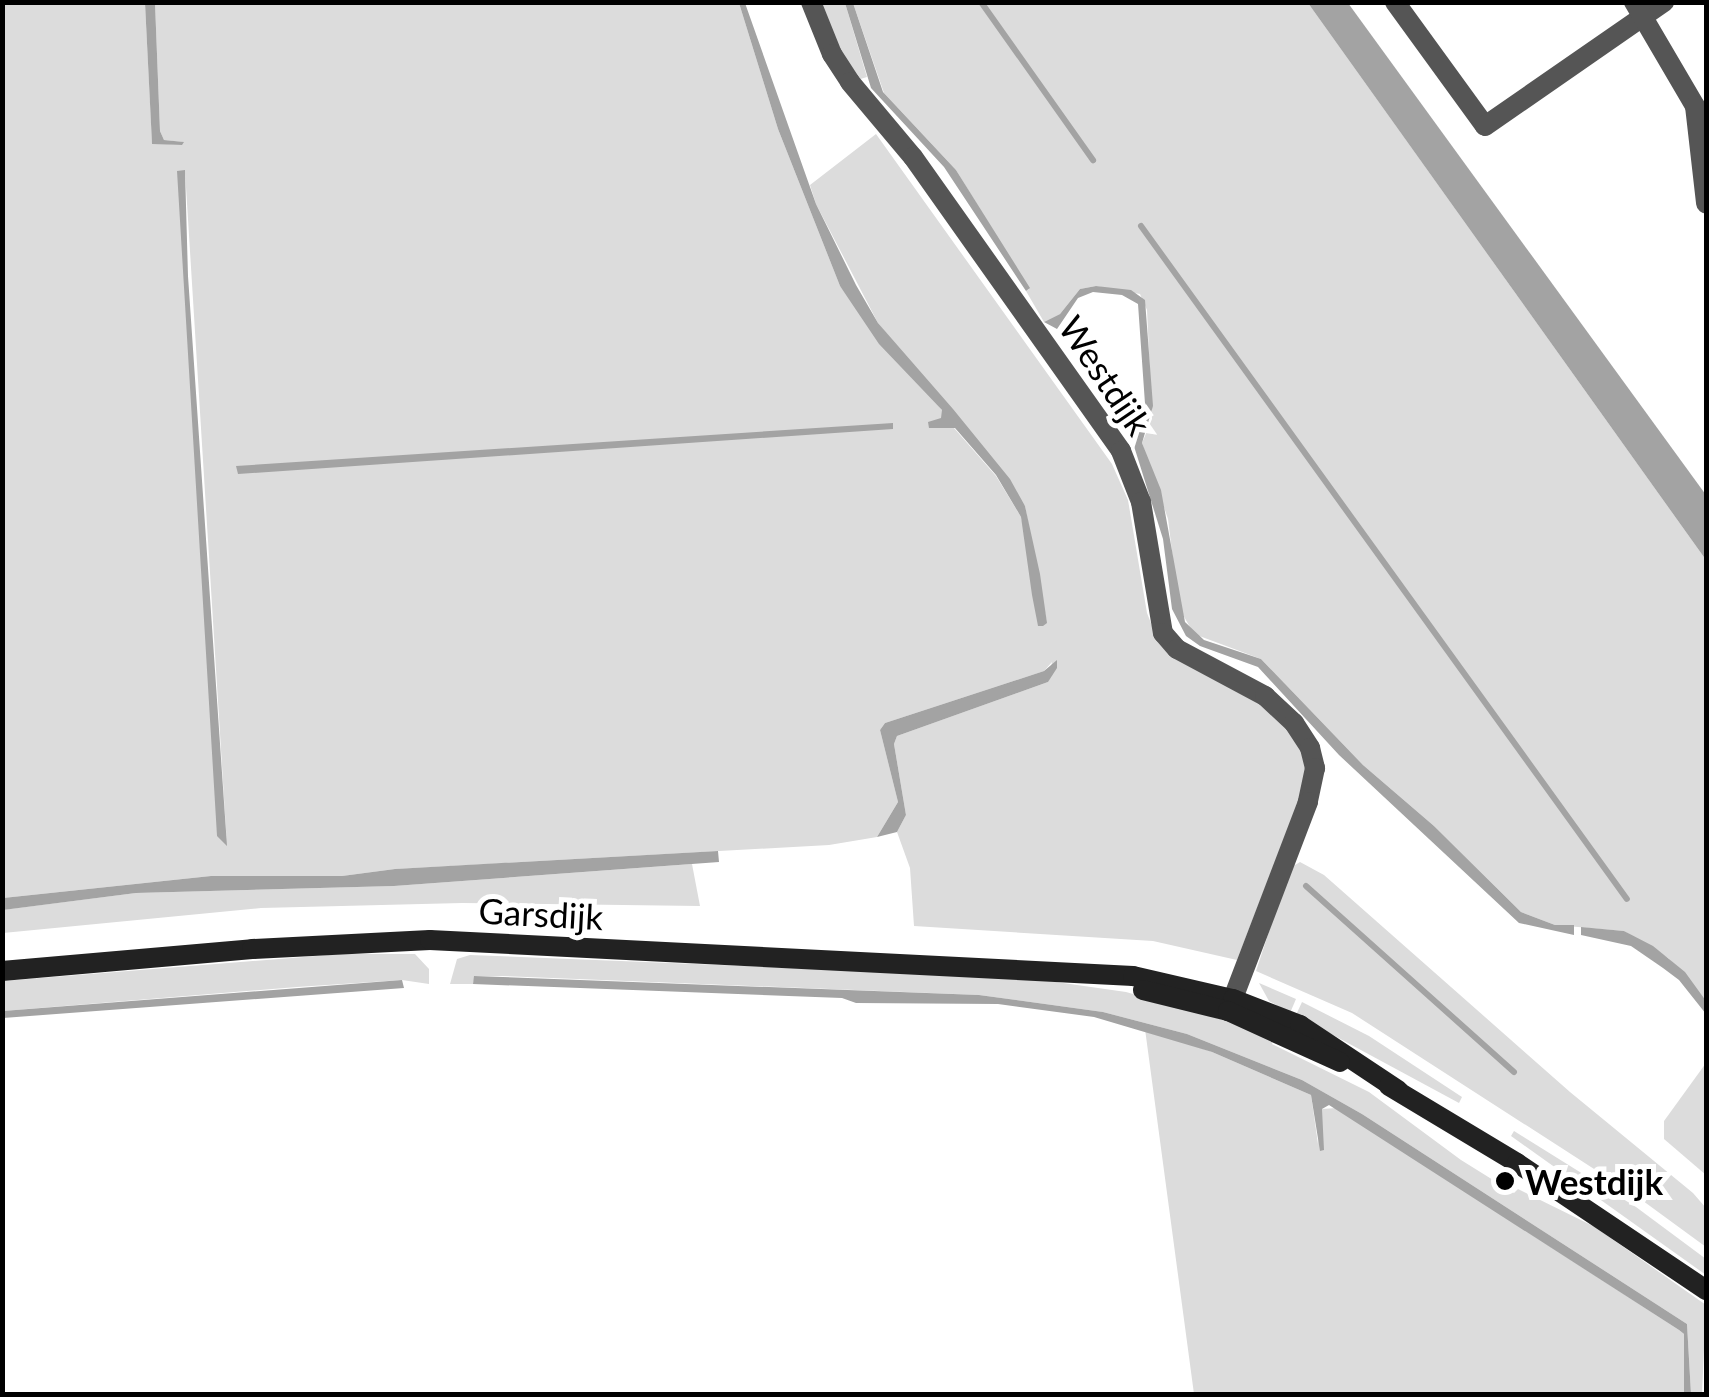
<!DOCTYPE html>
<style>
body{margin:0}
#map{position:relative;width:1709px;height:1397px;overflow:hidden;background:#fff;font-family:Lato,sans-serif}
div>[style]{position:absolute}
.green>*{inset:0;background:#dcdcdc}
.water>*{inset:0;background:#a3a3a3}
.stream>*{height:6px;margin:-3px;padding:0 3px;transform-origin:3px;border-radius:3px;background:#a3a3a3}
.street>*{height:20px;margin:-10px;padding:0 10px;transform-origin:10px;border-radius:10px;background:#555}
.secondary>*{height:20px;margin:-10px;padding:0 10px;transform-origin:10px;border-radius:10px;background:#222}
.dots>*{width:28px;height:28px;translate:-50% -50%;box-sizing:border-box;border:5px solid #fff;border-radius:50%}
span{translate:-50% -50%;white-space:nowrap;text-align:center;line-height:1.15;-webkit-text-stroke:10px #fff;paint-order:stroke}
.street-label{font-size:35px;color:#000}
.poi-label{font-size:35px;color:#000;font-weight:700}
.left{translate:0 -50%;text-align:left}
.frame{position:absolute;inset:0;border:5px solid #000;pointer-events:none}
</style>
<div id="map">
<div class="green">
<i style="clip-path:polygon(evenodd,2px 3px,145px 3px,152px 143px,181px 145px,183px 142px,164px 140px,160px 131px,155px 3px,739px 3px,778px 129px,840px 286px,942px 410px,942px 418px,929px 428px,954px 428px,996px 476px,1021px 517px,1047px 623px,1025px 506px,878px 323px,816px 204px,810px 185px,876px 134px,1112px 464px,1128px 500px,1147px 613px,1156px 636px,1256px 697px,1299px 739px,1309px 774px,1237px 960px,1153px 941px,914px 926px,910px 868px,897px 832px,906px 815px,894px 744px,897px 736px,1048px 682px,1052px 662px,1044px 671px,885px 723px,880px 730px,898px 802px,877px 837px,829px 845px,395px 869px,342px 876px,211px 876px,3px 898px,2px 3px,178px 171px,185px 171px,227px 846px,204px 594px,178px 171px)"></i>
<i style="clip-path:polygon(816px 3px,845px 3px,867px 77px,854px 81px)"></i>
<i style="clip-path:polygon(853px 3px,1308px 3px,1706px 560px,1706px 1001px,1668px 958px,1624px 931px,1555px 925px,1521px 912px,1434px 826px,1363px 765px,1261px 659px,1194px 634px,1179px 608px,1168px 519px,1142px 443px,1152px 419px,1147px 310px,1140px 294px,1096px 286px,1080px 289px,1060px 314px,1044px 322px,1026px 291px,1029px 289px,956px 170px,884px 93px)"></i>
<i style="clip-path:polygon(1300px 862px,1324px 875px,1570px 1092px,1693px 1193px,1706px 1208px,1706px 1247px,1639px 1198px,1352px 1013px,1256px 971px,1290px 868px)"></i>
<i style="clip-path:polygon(692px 864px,700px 906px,462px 903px,261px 908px,3px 933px,2px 910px,136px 893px,394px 886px)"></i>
<i style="clip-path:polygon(341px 954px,415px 954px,429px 969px,429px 984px,402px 980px,297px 987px,3px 1011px,3px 981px)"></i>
<i style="clip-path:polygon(470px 955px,1021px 977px,1126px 992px,1227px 1021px,1273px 1039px,1272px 1044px,1369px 1092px,1461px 1160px,1514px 1193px,1518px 1189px,1595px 1227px,1706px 1305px,1702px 1394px,1691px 1394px,1687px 1324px,1362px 1114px,1302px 1080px,1187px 1034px,1103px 1012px,979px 995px,501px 976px,475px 976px,473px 984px,450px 984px,457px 959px)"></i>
<i style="clip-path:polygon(1259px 983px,1296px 999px,1290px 1013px,1269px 1001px)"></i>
<i style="clip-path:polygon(1302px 1002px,1369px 1036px,1462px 1097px,1459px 1103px,1296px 1015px)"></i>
<i style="clip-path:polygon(1145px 1029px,1212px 1052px,1311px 1095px,1318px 1144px,1322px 1109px,1336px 1108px,1679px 1330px,1684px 1334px,1684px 1394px,1194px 1394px)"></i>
<i style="clip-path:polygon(1706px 1063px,1706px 1175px,1664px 1139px,1664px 1121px)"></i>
<i style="clip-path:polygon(1514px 1131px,1636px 1207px,1706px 1259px,1706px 1275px,1511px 1136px)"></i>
</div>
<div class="water">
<i style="clip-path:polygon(145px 3px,155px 3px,160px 131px,164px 140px,184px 142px,182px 145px,152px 144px)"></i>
<i style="clip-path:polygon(739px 3px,745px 3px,816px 204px,856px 285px,878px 323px,953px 409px,1010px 479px,1025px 506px,1040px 574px,1047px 623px,1043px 626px,1038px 626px,1032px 595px,1021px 517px,996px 475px,955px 428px,929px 428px,928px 422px,941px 418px,942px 410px,879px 344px,840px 286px,778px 129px)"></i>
<i style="clip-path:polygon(845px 3px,853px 3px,883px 92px,956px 170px,1030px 288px,1026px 291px,944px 167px,871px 88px)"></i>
<i style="clip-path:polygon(1308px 3px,1348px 3px,1706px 495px,1706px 560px)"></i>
<i style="clip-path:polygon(185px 170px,188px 276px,227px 846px,217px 836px,177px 171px)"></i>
<i style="clip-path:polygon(1096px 286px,1131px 290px,1145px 300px,1153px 406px,1142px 443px,1161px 490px,1185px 622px,1204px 640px,1261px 659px,1363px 765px,1434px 826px,1521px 912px,1555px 925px,1574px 925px,1574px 935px,1519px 923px,1339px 755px,1258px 667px,1200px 646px,1186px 636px,1172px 609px,1163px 539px,1133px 443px,1135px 432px,1146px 418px,1138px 304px,1122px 295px,1093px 292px,1078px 298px,1057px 329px,1044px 322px,1060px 314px,1080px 289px)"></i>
<i style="clip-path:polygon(893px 423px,893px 429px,238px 474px,236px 466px)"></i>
<i style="clip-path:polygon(1057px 660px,1057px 668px,1048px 682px,897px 736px,894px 744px,906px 815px,897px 832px,877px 837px,898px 802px,880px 730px,885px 723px,1044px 671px)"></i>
<i style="clip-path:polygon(718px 851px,719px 862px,394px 886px,136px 893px,3px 910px,3px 898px,211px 876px,342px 876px,395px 869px)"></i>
<i style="clip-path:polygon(1581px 927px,1624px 931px,1653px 946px,1685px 972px,1706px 1001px,1706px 1014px,1679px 980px,1663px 968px,1631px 946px,1581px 935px)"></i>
<i style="clip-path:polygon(474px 976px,979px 995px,1103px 1012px,1187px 1034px,1302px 1080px,1362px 1114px,1687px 1324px,1691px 1394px,1684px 1394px,1684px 1334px,1679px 1330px,1329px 1105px,1322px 1109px,1324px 1150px,1320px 1151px,1311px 1095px,1212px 1052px,1094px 1017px,998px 1004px,856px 1003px,842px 998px,473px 984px)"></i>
<i style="clip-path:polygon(402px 980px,404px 988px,3px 1018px,3px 1011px)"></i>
</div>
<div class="stream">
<i style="left:981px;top:2px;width:194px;rotate:54.7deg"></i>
<i style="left:1141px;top:226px;width:830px;rotate:54.17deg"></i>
<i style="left:1306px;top:886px;width:279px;rotate:41.8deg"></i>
</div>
<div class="street">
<i style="left:811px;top:2px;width:56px;rotate:68deg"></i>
<i style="left:832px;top:54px;width:33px;rotate:57deg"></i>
<i style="left:850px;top:82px;width:98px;rotate:50deg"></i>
<i style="left:913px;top:157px;width:360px;rotate:54.7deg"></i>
<i style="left:1121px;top:451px;width:55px;rotate:68.6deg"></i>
<i style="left:1141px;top:502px;width:133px;rotate:80.5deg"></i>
<i style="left:1163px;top:633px;width:21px;rotate:49deg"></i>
<i style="left:1177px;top:649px;width:100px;rotate:28.1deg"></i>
<i style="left:1265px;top:696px;width:40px;rotate:43deg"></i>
<i style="left:1294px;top:723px;width:30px;rotate:57deg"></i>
<i style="left:1310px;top:748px;width:21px;rotate:76deg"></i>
<i style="left:1315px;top:768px;width:35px;rotate:102deg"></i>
<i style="left:1308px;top:802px;width:224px;rotate:110.9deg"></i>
<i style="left:1395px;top:2px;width:153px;rotate:54deg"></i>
<i style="left:1485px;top:126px;width:218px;rotate:-34.7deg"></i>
<i style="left:1634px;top:2px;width:121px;rotate:59.6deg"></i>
<i style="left:1695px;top:106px;width:98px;rotate:83.5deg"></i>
</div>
<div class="secondary">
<i style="left:2px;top:971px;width:251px;rotate:-5deg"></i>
<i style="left:252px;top:949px;width:178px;rotate:-2.9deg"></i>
<i style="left:430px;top:940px;width:704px;rotate:2.93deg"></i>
<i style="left:1133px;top:976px;width:103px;rotate:13deg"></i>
<i style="left:1233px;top:999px;width:72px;rotate:21.2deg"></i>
<i style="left:1300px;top:1025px;width:118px;rotate:33.6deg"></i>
<i style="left:1143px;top:990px;width:88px;rotate:13.9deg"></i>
<i style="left:1228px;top:1011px;width:123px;rotate:24.5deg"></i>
<i style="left:1389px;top:1086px;width:149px;rotate:31deg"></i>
<i style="left:1517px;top:1163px;width:228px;rotate:33.9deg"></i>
</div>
<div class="dots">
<i style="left:1505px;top:1181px;background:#000"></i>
</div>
<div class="street-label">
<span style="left:1106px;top:375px;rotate:56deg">Westdijk</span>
<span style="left:541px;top:913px;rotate:3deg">Garsdijk</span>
</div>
<div class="poi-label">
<span class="left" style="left:1525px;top:1181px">Westdijk</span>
</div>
<div class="frame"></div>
</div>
